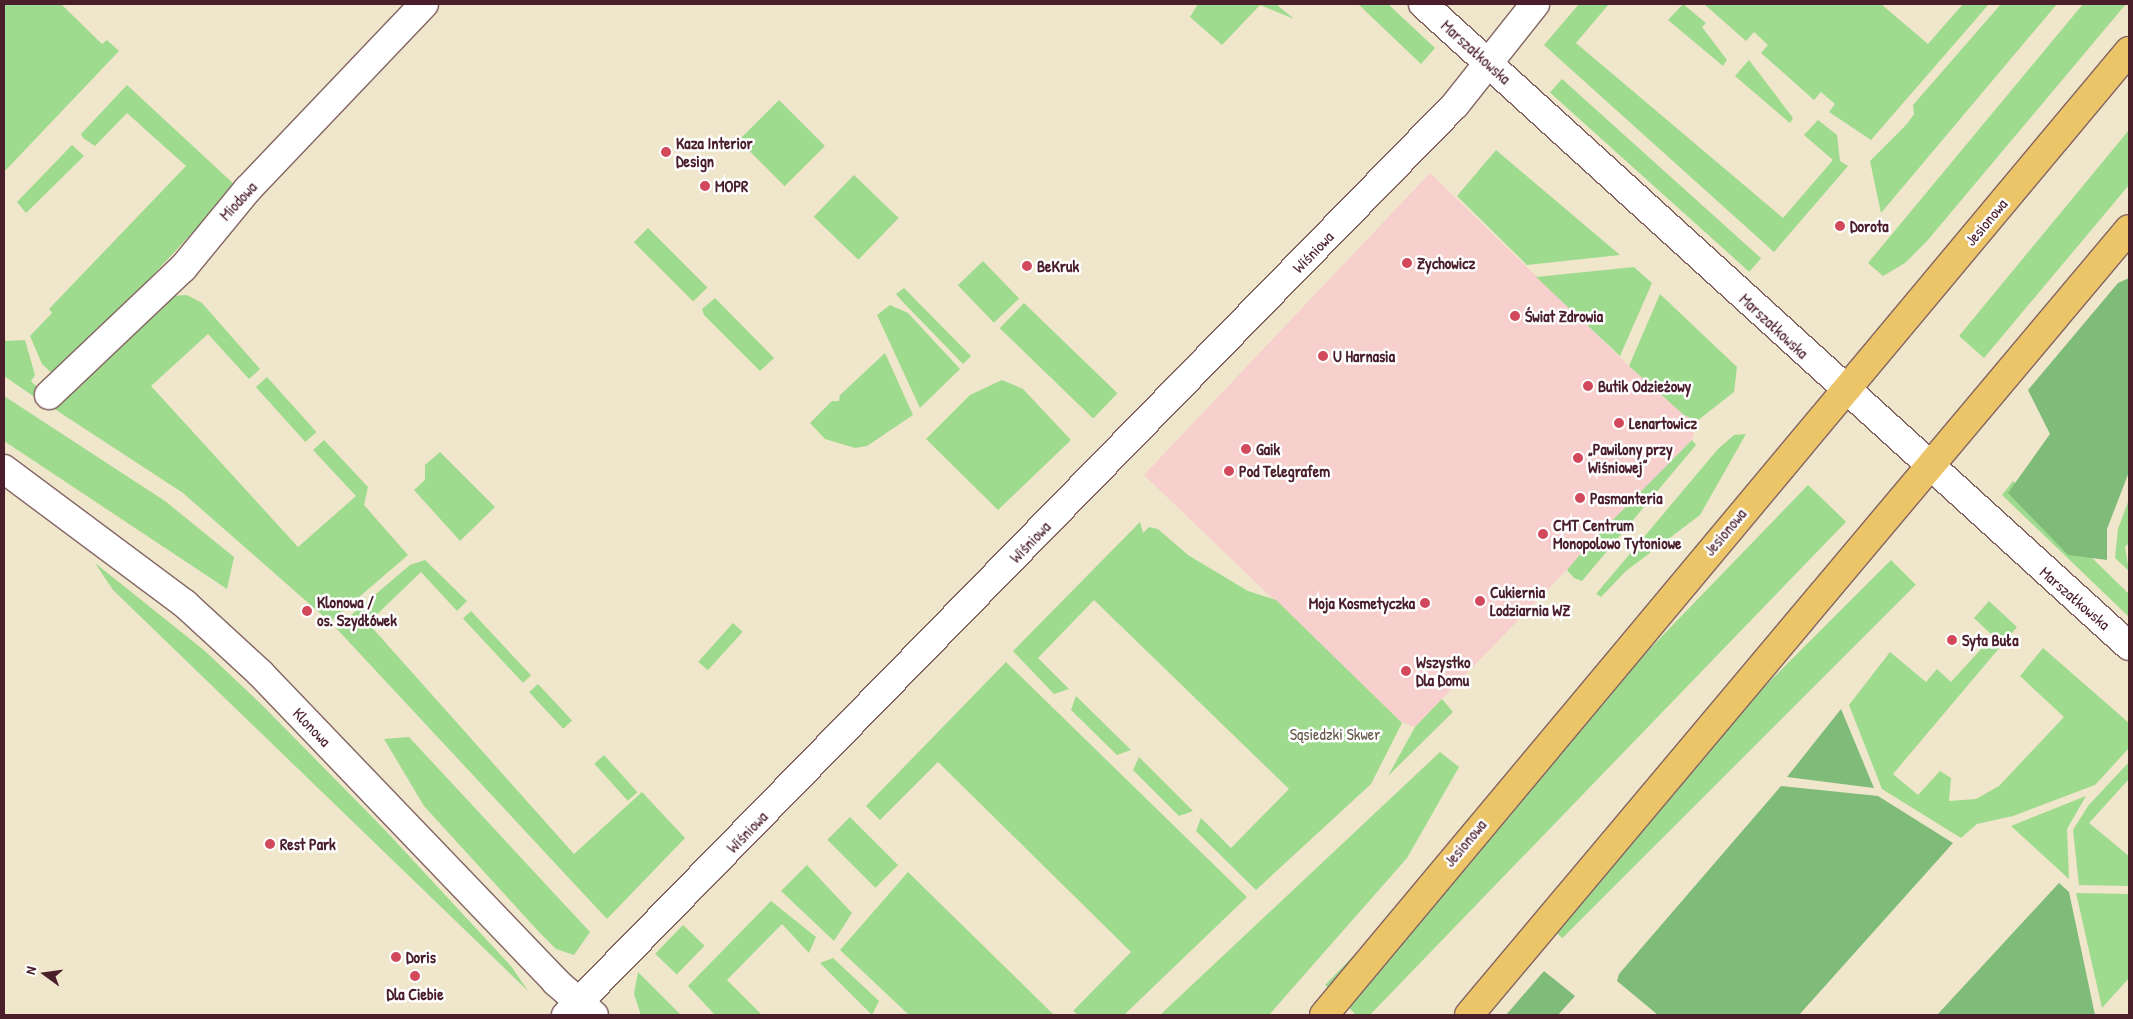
<!DOCTYPE html>
<meta charset="utf-8">
<style>
body{margin:0}
#map{position:relative;width:2133px;height:1019px;overflow:hidden;background:#efe6cb;font-family:"Patrick Hand",sans-serif}
div>[style]{position:absolute}
.built>*{inset:0;background:#f7d0ce}
.green>*{inset:0;background:#9fdb8e;transform-origin:0 0}
.forest>*{inset:0;background:#7fbb79}
.roads{filter:drop-shadow(1px 0 #846563) drop-shadow(-1px 0 #846563) drop-shadow(0 1px #846563) drop-shadow(0 -1px #846563)}
.minor>*{height:28px;margin:-14px;padding:0 14px;transform-origin:14px;border-radius:14px;background:#fff}
.tertiary>*{height:28px;margin:-14px;padding:0 14px;transform-origin:14px;border-radius:14px;background:#fff}
.primary>*{height:28px;margin:-14px;padding:0 14px;transform-origin:14px;border-radius:14px;background:#edc569}
.dots>*{width:14px;height:14px;translate:-50% -50%;box-sizing:border-box;border:2px solid #fff;border-radius:50%}
span{translate:-50% -50%;white-space:nowrap;text-align:center;line-height:1.15;-webkit-text-stroke:5px #fff;paint-order:stroke}
.street-label{font-size:16px;color:#4a1f2b}
.poi-label{font-size:16px;color:#4a1f2b;font-weight:700}
.left{translate:0 -50%;text-align:left}
.right{translate:-100% -50%;text-align:right}
.park-label{font-size:16px;color:#645749}
.frame{position:absolute;inset:0;border:5px solid #4a1f2b;pointer-events:none}
.north{position:absolute;left:20px;top:949px;width:50px;height:50px;-webkit-text-stroke:4px #fff;paint-order:stroke;rotate:284deg;font-size:14px;font-weight:700;line-height:20px;text-align:center;color:#4a1f2b}
.north::after{content:'';display:block;margin:auto;width:18px;height:22px;background:#4a1f2b;clip-path:polygon(50% 0,100% 100%,50% 72%,0 100%)}
</style>
<div id="map">
<div class="built">
<i style="clip-path:polygon(1430px 173px,1629px 366px,1684px 415px,1697px 421px,1692px 440px,1415px 727px,1400px 721px,1144px 475px)"></i>
</div>
<div class="green">
<i style="clip-path:polygon(4px 4px,61px 4px,102px 44px,107px 40px,119px 51px,4px 172px)"></i>
<i style="clip-path:polygon(1198px 4px,1276px 4px,1294px 19px,1260px 5px,1222px 45px,1190px 17px)"></i>
<i style="clip-path:polygon(1358px 4px,1388px 4px,1435px 48px,1421px 64px)"></i>
<i style="clip-path:polygon(1579px 4px,1609px 4px,1576px 43px,1783px 218px,1833px 160px,1804px 135px,1818px 120px,1837px 135px,1840px 161px,1848px 166px,1774px 252px,1544px 45px)"></i>
<i style="clip-path:polygon(1683px 4px,1706px 23px,1702px 27px,1727px 60px,1723px 66px,1668px 20px)"></i>
<i style="clip-path:polygon(1704px 4px,1881px 4px,1928px 44px,1963px 4px,1989px 4px,1871px 140px,1829px 112px,1835px 104px,1821px 92px,1814px 100px,1761px 53px,1768px 45px,1754px 32px,1746px 41px)"></i>
<i style="clip-path:polygon(2001px 4px,2057px 4px,1881px 213px,1870px 161px,1907px 124px,1914px 114px,1913px 105px)"></i>
<i style="clip-path:polygon(2083px 4px,2126px 4px,1927px 241px,1905px 263px,1883px 276px,1868px 263px)"></i>
<i style="clip-path:polygon(1749px 60px,1793px 118px,1790px 123px,1735px 76px)"></i>
<i style="left:1562px;top:79px;width:268px;height:18px;rotate:42deg"></i>
<i style="clip-path:polygon(127px 85px,236px 186px,57px 378px,42px 364px,30px 336px,52px 313px,49px 309px,186px 166px,127px 113px,95px 146px,83px 138px,81px 134px)"></i>
<i style="left:779px;top:100px;width:65px;height:57px;rotate:45deg"></i>
<i style="clip-path:polygon(2129px 130px,2129px 185px,1984px 358px,1959px 336px)"></i>
<i style="clip-path:polygon(72px 145px,84px 156px,26px 213px,17px 202px)"></i>
<i style="clip-path:polygon(1496px 150px,1620px 255px,1527px 265px,1457px 196px)"></i>
<i style="left:854px;top:175px;width:62px;height:58px;rotate:44deg"></i>
<i style="left:648px;top:228px;width:84px;height:20px;rotate:45deg"></i>
<i style="left:983px;top:261px;width:52px;height:35px;rotate:46deg"></i>
<i style="clip-path:polygon(1634px 267px,1652px 283px,1620px 356px,1536px 277px)"></i>
<i style="clip-path:polygon(904px 288px,971px 356px,963px 364px,901px 300px,896px 294px)"></i>
<i style="clip-path:polygon(1660px 294px,1737px 367px,1734px 392px,1697px 421px,1684px 415px,1629px 366px)"></i>
<i style="clip-path:polygon(187px 295px,202px 303px,260px 369px,249px 379px,208px 334px,151px 386px,298px 547px,356px 496px,313px 450px,324px 440px,368px 487px,364px 505px,408px 555px,330px 622px,183px 493px,53px 408px,173px 296px)"></i>
<i style="clip-path:polygon(715px 298px,774px 358px,760px 371px,704px 315px,702px 309px)"></i>
<i style="left:1024px;top:303px;width:130px;height:35px;rotate:44deg"></i>
<i style="clip-path:polygon(890px 305px,908px 313px,960px 369px,920px 408px,877px 315px)"></i>
<i style="clip-path:polygon(25px 340px,35px 375px,31px 381px,43px 393px,36px 398px,4px 376px,4px 341px)"></i>
<i style="clip-path:polygon(885px 353px,913px 415px,867px 446px,855px 448px,825px 439px,810px 423px,832px 401px,839px 401px,840px 395px)"></i>
<i style="left:267px;top:377px;width:74px;height:15px;rotate:48deg"></i>
<i style="clip-path:polygon(1002px 380px,1023px 389px,1071px 440px,998px 510px,926px 439px,970px 395px)"></i>
<i style="clip-path:polygon(4px 396px,165px 501px,234px 557px,227px 589px,4px 441px)"></i>
<i style="clip-path:polygon(1746px 434px,1700px 515px,1626px 571px,1601px 597px,1596px 594px,1718px 449px,1734px 435px)"></i>
<i style="clip-path:polygon(1692px 440px,1696px 445px,1582px 581px,1574px 578px,1567px 570px,1590px 543px)"></i>
<i style="clip-path:polygon(440px 452px,495px 507px,460px 541px,414px 490px,425px 480px,425px 465px)"></i>
<i style="clip-path:polygon(2013px 481px,2129px 594px,2129px 617px,2002px 495px)"></i>
<i style="left:1808px;top:485px;width:53px;height:695px;rotate:44deg"></i>
<i style="clip-path:polygon(2129px 499px,2129px 543px,2125px 547px,2129px 571px,2115px 558px,2118px 529px)"></i>
<i style="clip-path:polygon(1140px 522px,1143px 533px,1149px 527px,1158px 529px,1188px 555px,1248px 591px,1276px 600px,1402px 723px,1371px 784px,1256px 890px,1196px 831px,1201px 818px,1231px 848px,1289px 789px,1094px 600px,1038px 658px,1069px 689px,1054px 694px,1013px 651px)"></i>
<i style="clip-path:polygon(425px 560px,467px 601px,457px 611px,421px 572px,368px 623px,574px 854px,642px 792px,685px 838px,607px 919px,336px 628px,410px 565px)"></i>
<i style="left:1891px;top:560px;width:35px;height:500px;rotate:45deg"></i>
<i style="clip-path:polygon(95px 563px,205px 651px,263px 706px,385px 830px,511px 966px,528px 991px,113px 590px)"></i>
<i style="clip-path:polygon(1989px 601px,2017px 627px,1893px 774px,1918px 795px,1940px 771px,1951px 778px,1949px 801px,1976px 799px,1999px 786px,2064px 717px,2020px 676px,2043px 648px,2129px 723px,2129px 748px,2095px 785px,2013px 816px,1977px 824px,1961px 838px,1882px 789px,1849px 705px,1890px 652px,1926px 682px,1937px 669px,1951px 682px,1993px 636px,1974px 618px)"></i>
<i style="left:471px;top:611px;width:88px;height:11px;rotate:47deg"></i>
<i style="left:733px;top:623px;width:13px;height:52px;rotate:42deg"></i>
<i style="clip-path:polygon(1006px 662px,1247px 897px,1124px 1015px,1078px 1015px,1073px 1011px,1131px 952px,938px 762px,880px 820px,866px 806px)"></i>
<i style="left:538px;top:684px;width:50px;height:12px;rotate:47deg"></i>
<i style="clip-path:polygon(1076px 696px,1131px 750px,1117px 755px,1071px 710px)"></i>
<i style="clip-path:polygon(1442px 699px,1453px 712px,1388px 776px,1415px 727px)"></i>
<i style="clip-path:polygon(409px 737px,590px 932px,574px 955px,556px 949px,539px 932px,424px 806px,384px 739px)"></i>
<i style="clip-path:polygon(1440px 752px,1459px 767px,1407px 858px,1269px 1015px,1160px 1015px)"></i>
<i style="left:604px;top:755px;width:50px;height:13px;rotate:48deg"></i>
<i style="clip-path:polygon(1139px 757px,1193px 811px,1179px 816px,1133px 770px)"></i>
<i style="clip-path:polygon(2129px 762px,2129px 779px,2089px 823px,2129px 856px,2129px 886px,2079px 885px,2073px 830px,2088px 806px)"></i>
<i style="clip-path:polygon(2086px 796px,2067px 829px,2069px 879px,2011px 826px)"></i>
<i style="left:850px;top:817px;width:68px;height:32px;rotate:45deg"></i>
<i style="clip-path:polygon(807px 865px,852px 913px,834px 941px,781px 891px)"></i>
<i style="clip-path:polygon(908px 872px,1054px 1015px,909px 1015px,840px 950px)"></i>
<i style="clip-path:polygon(2076px 893px,2129px 894px,2129px 978px,2102px 1008px)"></i>
<i style="clip-path:polygon(771px 901px,816px 937px,809px 953px,782px 924px,727px 980px,762px 1015px,715px 1015px,688px 986px)"></i>
<i style="left:683px;top:925px;width:30px;height:40px;rotate:44deg"></i>
<i style="clip-path:polygon(833px 958px,879px 1001px,872px 1015px,820px 963px)"></i>
<i style="clip-path:polygon(638px 972px,681px 1015px,641px 1015px,634px 994px)"></i>
</div>
<div class="forest">
<i style="clip-path:polygon(2129px 278px,2129px 472px,2107px 529px,2107px 560px,2068px 555px,2008px 493px,2050px 434px,2028px 390px,2118px 283px)"></i>
<i style="clip-path:polygon(1841px 709px,1874px 788px,1787px 777px)"></i>
<i style="clip-path:polygon(1781px 786px,1878px 796px,1953px 843px,1799px 1015px,1658px 1015px,1617px 981px,1619px 974px)"></i>
<i style="clip-path:polygon(2059px 883px,2069px 892px,2095px 1015px,1937px 1015px)"></i>
<i style="clip-path:polygon(1544px 971px,1575px 996px,1558px 1015px,1506px 1015px)"></i>
</div>
<div class="roads">
<div class="minor">
<i style="left:1423px;top:4px;width:954px;rotate:42.28deg"></i>
<i style="left:49px;top:395px;width:185px;rotate:-43.5deg"></i>
<i style="left:183px;top:268px;width:102px;rotate:-50.6deg"></i>
<i style="left:248px;top:189px;width:255px;rotate:-46.4deg"></i>
<i style="left:566px;top:1015px;width:1272px;rotate:-45.67deg"></i>
<i style="left:1455px;top:105px;width:129px;rotate:-51.6deg"></i>
</div>
<div class="tertiary">
<i style="left:4px;top:469px;width:226px;rotate:36.7deg"></i>
<i style="left:185px;top:604px;width:102px;rotate:42.6deg"></i>
<i style="left:260px;top:673px;width:428px;rotate:46.2deg"></i>
<i style="left:556px;top:982px;width:50px;rotate:41deg"></i>
</div>
<div class="primary">
<i style="left:1324px;top:1015px;width:1256px;rotate:-50.14deg"></i>
<i style="left:1469px;top:1015px;width:1026px;rotate:-49.98deg"></i>
</div>
</div>
<div class="dots">
<i style="left:666px;top:152px;background:#d1495b"></i>
<i style="left:705px;top:186px;background:#d1495b"></i>
<i style="left:1840px;top:226px;background:#d1495b"></i>
<i style="left:1407px;top:263px;background:#d1495b"></i>
<i style="left:1027px;top:266px;background:#d1495b"></i>
<i style="left:1515px;top:316px;background:#d1495b"></i>
<i style="left:1323px;top:356px;background:#d1495b"></i>
<i style="left:1588px;top:386px;background:#d1495b"></i>
<i style="left:1619px;top:423px;background:#d1495b"></i>
<i style="left:1246px;top:449px;background:#d1495b"></i>
<i style="left:1578px;top:458px;background:#d1495b"></i>
<i style="left:1229px;top:471px;background:#d1495b"></i>
<i style="left:1580px;top:498px;background:#d1495b"></i>
<i style="left:1543px;top:534px;background:#d1495b"></i>
<i style="left:1480px;top:601px;background:#d1495b"></i>
<i style="left:1425px;top:603px;background:#d1495b"></i>
<i style="left:307px;top:611px;background:#d1495b"></i>
<i style="left:1952px;top:640px;background:#d1495b"></i>
<i style="left:1406px;top:671px;background:#d1495b"></i>
<i style="left:270px;top:844px;background:#d1495b"></i>
<i style="left:396px;top:957px;background:#d1495b"></i>
<i style="left:415px;top:976px;background:#d1495b"></i>
</div>
<div class="street-label">
<span style="left:1476px;top:52px;rotate:42deg">Marszałkowska</span>
<span style="left:238px;top:201px;rotate:-47deg">Miodowa</span>
<span style="left:1986px;top:222px;rotate:-50deg">Jesionowa</span>
<span style="left:1313px;top:252px;rotate:-46deg">Wiśniowa</span>
<span style="left:1774px;top:326px;rotate:43deg">Marszałkowska</span>
<span style="left:1725px;top:532px;rotate:-50deg">Jesionowa</span>
<span style="left:1030px;top:542px;rotate:-46deg">Wiśniowa</span>
<span style="left:2075px;top:598px;rotate:41deg">Marszałkowska</span>
<span style="left:312px;top:727px;rotate:46deg">Klonowa</span>
<span style="left:747px;top:832px;rotate:-46deg">Wiśniowa</span>
<span style="left:1465px;top:843px;rotate:-50deg">Jesionowa</span>
</div>
<div class="poi-label">
<span class="left" style="left:676px;top:152px">Kaza Interior<br>Design</span>
<span class="left" style="left:715px;top:186px">MOPR</span>
<span class="left" style="left:1850px;top:226px">Dorota</span>
<span class="left" style="left:1417px;top:263px">Zychowicz</span>
<span class="left" style="left:1037px;top:266px">BeKruk</span>
<span class="left" style="left:1525px;top:316px">Świat Zdrowia</span>
<span class="left" style="left:1333px;top:356px">U Harnasia</span>
<span class="left" style="left:1598px;top:386px">Butik Odzieżowy</span>
<span class="left" style="left:1629px;top:423px">Lenartowicz</span>
<span class="left" style="left:1256px;top:449px">Gaik</span>
<span class="left" style="left:1588px;top:458px">„Pawilony przy<br>Wiśniowej”</span>
<span class="left" style="left:1239px;top:471px">Pod Telegrafem</span>
<span class="left" style="left:1590px;top:498px">Pasmanteria</span>
<span class="left" style="left:1553px;top:534px">CMT Centrum<br>Monopolowo Tytoniowe</span>
<span class="left" style="left:1490px;top:601px">Cukiernia<br>Lodziarnia WZ</span>
<span class="left" style="left:317px;top:611px">Klonowa /<br>os. Szydłówek</span>
<span class="right" style="left:1415px;top:603px">Moja Kosmetyczka</span>
<span class="left" style="left:1962px;top:640px">Syta Buła</span>
<span class="left" style="left:1416px;top:671px">Wszystko<br>Dla Domu</span>
<span class="left" style="left:280px;top:844px">Rest Park</span>
<span class="left" style="left:406px;top:957px">Doris</span>
<span style="left:415px;top:994px">Dla Ciebie</span>
</div>
<div class="park-label">
<span style="left:1335px;top:734px">Sąsiedzki Skwer</span>
</div>
<div class="frame"></div>
<div class="north">N</div>
</div>
